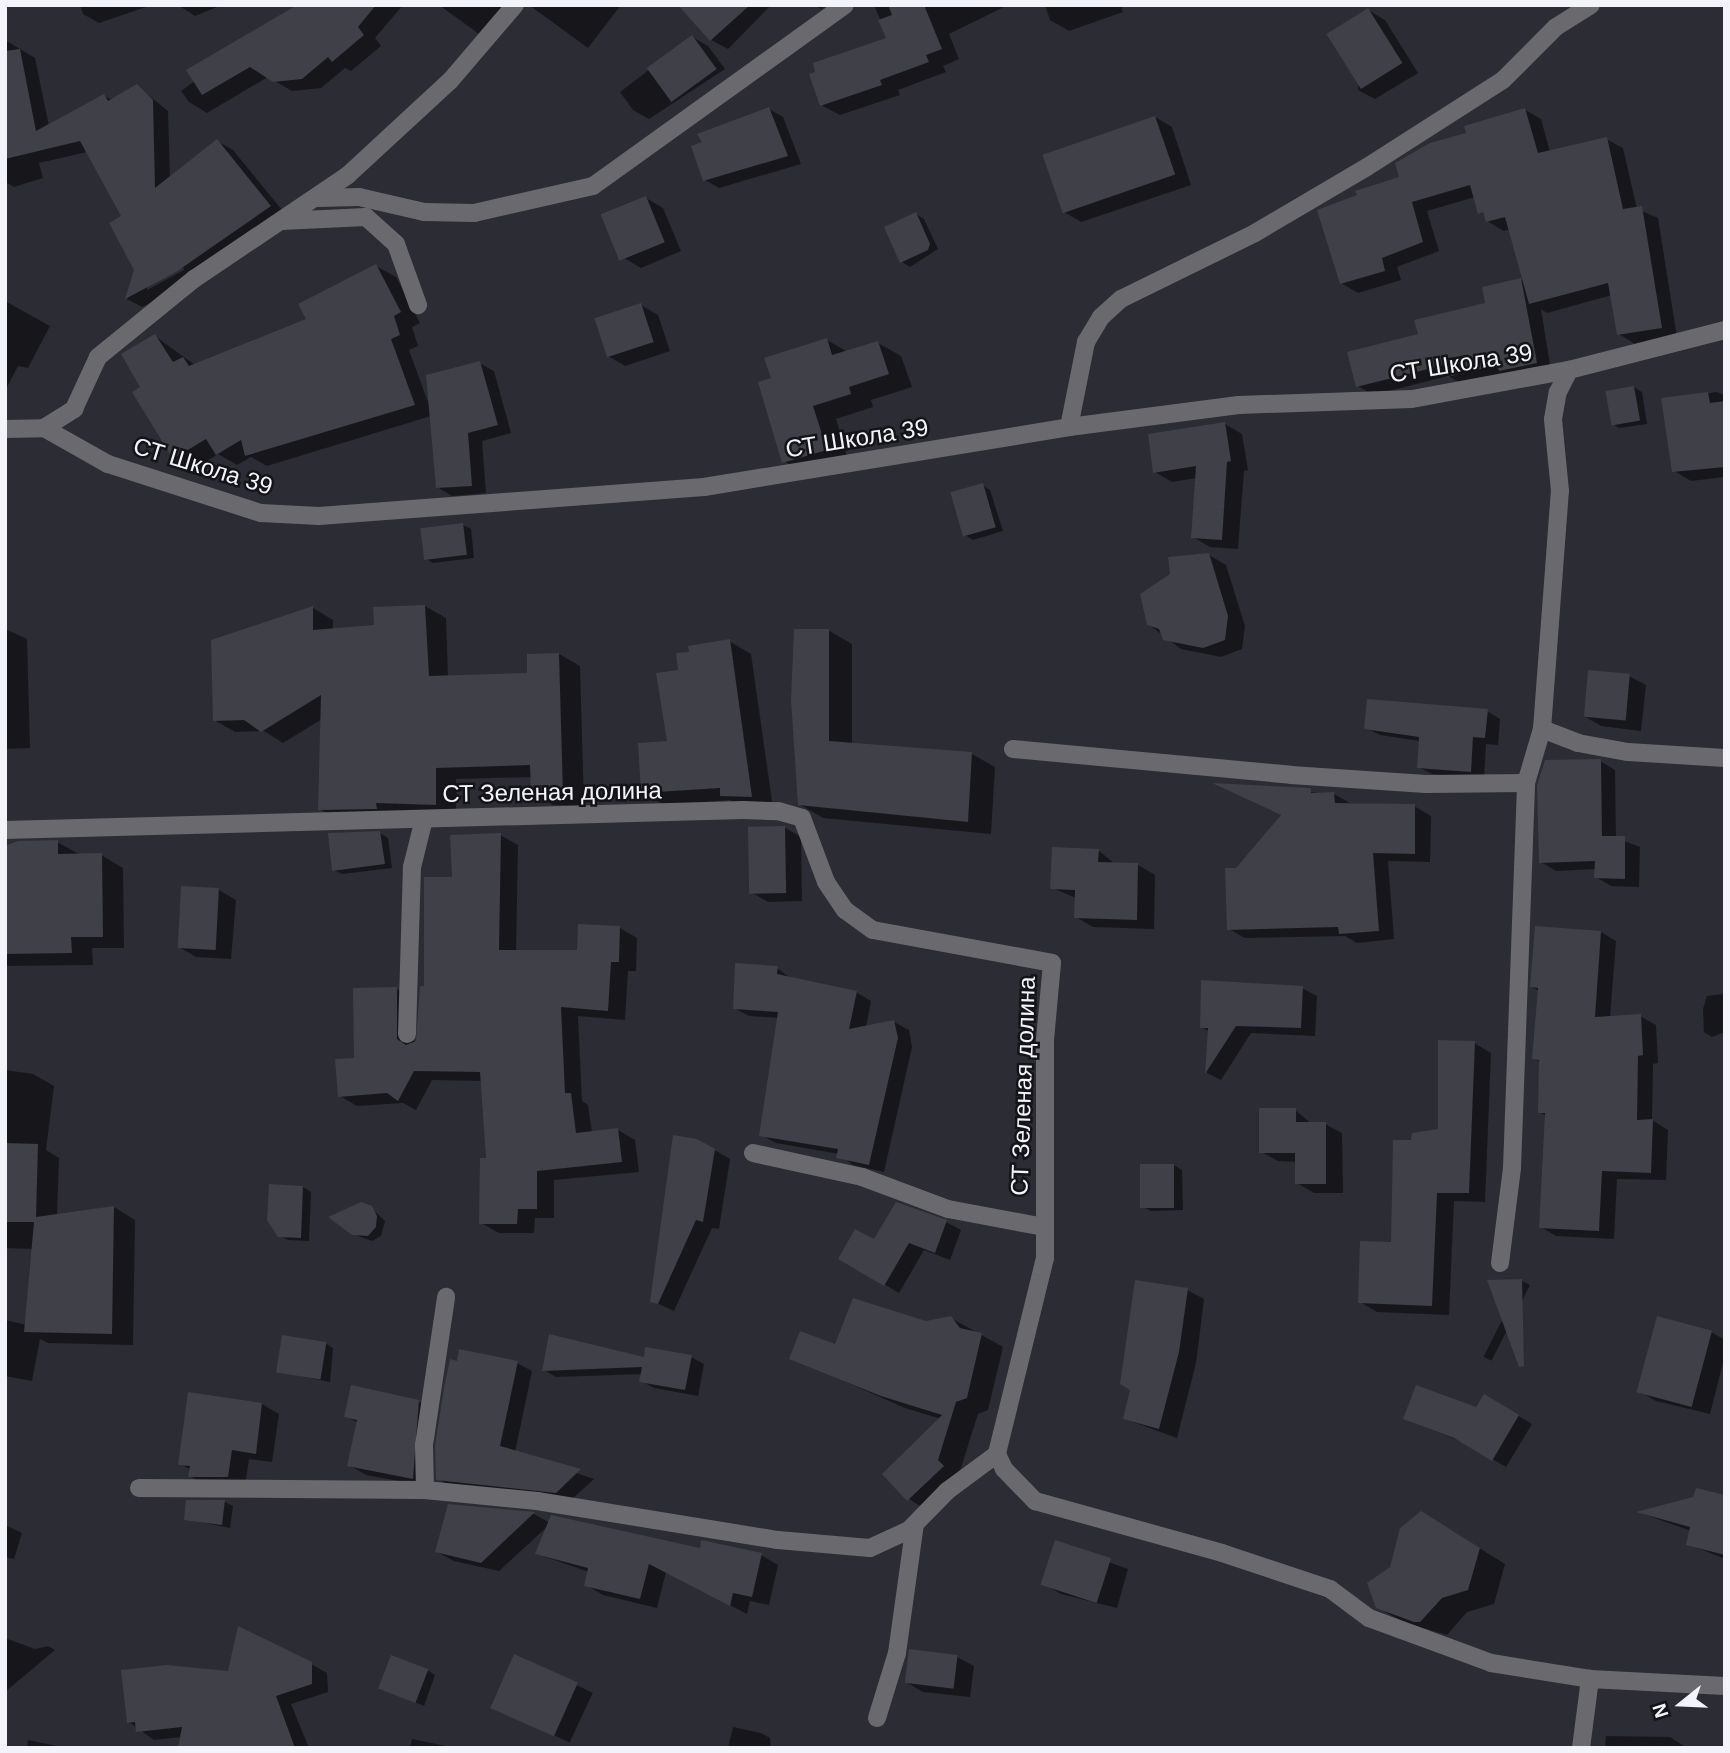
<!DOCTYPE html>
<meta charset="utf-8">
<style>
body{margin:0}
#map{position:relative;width:1730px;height:1753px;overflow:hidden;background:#2b2c34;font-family:Helvetica,sans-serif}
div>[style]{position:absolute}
.shadow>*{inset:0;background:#0007;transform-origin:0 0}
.building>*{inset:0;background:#3f4048;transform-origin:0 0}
.minor>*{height:18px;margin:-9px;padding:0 9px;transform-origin:9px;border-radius:9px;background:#6a6a6e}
span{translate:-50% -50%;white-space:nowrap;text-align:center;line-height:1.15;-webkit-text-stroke:5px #141418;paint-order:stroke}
.street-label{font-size:24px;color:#f3f4f9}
.frame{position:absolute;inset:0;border:7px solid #f3f4f9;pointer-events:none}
.north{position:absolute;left:1646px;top:1669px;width:70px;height:70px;-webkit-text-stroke:5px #141418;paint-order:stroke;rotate:252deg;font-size:19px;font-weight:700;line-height:28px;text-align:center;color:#f3f4f9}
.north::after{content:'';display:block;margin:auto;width:24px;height:32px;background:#f3f4f9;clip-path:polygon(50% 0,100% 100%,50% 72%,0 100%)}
</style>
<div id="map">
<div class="shadow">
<i style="clip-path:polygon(80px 5px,152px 5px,99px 23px,83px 14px)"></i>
<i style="clip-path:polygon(178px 5px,222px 5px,195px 16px)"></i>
<i style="clip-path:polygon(300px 5px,403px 5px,375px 38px,381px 46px,351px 71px,345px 68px,321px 88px,292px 91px,268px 77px,207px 113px,189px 102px,181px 91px)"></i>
<i style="clip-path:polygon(439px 5px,514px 5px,486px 39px)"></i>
<i style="clip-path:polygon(529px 5px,621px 5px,588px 48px)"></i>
<i style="clip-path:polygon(680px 5px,771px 5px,728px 49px,711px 40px)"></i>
<i style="clip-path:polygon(814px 5px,827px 5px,821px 9px)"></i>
<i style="clip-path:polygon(874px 5px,1008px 5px,949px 34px,959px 59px,943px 66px,946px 72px,898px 90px,900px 95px,840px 115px,821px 105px,888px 39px)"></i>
<i style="clip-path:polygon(1045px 5px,1121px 5px,1123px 12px,1069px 31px,1050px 20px)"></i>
<i style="clip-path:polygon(1368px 10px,1385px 20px,1418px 73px,1375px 99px,1358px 90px)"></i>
<i style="clip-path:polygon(692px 37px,708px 46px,725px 69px,649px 119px,633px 110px,620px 92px)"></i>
<i style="clip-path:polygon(evenodd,5px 40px,35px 58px,49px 126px,104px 96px,112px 100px,137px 86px,168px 111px,170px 178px,217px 141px,233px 150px,286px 215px,192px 281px,142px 307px,127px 299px,136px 269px,123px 217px,87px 152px,39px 163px,43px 178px,14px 187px,5px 182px,5px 40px,183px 267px,184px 270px,147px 290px,147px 286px,183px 267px)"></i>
<i style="clip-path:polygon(769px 109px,783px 117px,801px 164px,719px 188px,705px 180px)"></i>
<i style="clip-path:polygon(1525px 110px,1541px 119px,1550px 152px,1606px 139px,1623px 148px,1637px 209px,1658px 218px,1677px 337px,1635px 344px,1619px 334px,1612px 295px,1547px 313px,1541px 309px,1551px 371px,1464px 385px,1448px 376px,1373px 395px,1358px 386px,1420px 335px,1488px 304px,1521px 280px,1525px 282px,1510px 229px,1504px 231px,1487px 221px,1475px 197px,1427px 211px,1439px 251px,1397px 267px,1401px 280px,1358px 293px,1341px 283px,1401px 179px,1469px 134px)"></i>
<i style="clip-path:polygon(1155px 117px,1172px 127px,1191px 185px,1081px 222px,1064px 212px)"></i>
<i style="clip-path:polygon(646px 198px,663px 208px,681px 251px,641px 268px,624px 258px)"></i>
<i style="clip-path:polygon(916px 214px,924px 219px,938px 249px,910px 267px,902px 262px)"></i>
<i style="clip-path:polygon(376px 266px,396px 277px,420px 323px,412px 327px,418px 346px,409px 350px,429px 405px,479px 363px,494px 371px,511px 433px,482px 441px,486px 493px,452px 496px,437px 487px,431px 416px,267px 466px,251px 457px,237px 465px,218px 454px,194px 469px,174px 458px,143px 387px,155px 336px,195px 365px,309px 320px)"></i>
<i style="clip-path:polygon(5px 301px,50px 326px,28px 368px,18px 366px,5px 391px)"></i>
<i style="clip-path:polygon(641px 305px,658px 315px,670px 351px,625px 366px,608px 356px)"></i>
<i style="clip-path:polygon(827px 340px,848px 352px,878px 343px,901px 356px,912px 387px,871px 400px,873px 407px,836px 419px,849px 463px,807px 475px,784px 461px,773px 379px)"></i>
<i style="clip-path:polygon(1634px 387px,1642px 392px,1647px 424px,1619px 428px,1611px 423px)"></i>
<i style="clip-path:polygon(1717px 392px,1725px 396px,1725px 477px,1691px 481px,1674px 471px,1663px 400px)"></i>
<i style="clip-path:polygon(1225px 424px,1242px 434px,1248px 470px,1244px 471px,1238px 549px,1210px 547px,1193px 537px,1197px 478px,1172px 482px,1155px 472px)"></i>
<i style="clip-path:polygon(982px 485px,990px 490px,1003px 531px,973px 540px,965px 535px)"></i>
<i style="clip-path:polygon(463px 525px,471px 529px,474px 558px,433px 563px,425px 558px)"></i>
<i style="clip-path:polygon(1209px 555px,1226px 565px,1245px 626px,1242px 649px,1221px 657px,1181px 649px,1148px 624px)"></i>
<i style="clip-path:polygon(425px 606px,446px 618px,448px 677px,529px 675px,559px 654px,580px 666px,584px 805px,553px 805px,532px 793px,532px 777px,456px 779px,456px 815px,340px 821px,320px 809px,322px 719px,283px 743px,264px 731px,235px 732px,214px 720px,313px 608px,333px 620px,333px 630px,375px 627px)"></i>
<i style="clip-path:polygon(5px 629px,27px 639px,30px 748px,5px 749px)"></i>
<i style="clip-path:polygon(828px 630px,852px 644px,852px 744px,972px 754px,995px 767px,991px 834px,823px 818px,799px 804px)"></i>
<i style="clip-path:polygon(729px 641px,751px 654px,773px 808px,743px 808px,730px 800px,664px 805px,642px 792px,669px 743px,680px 671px,691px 653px)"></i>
<i style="clip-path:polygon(1629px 676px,1646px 685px,1641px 731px,1601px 726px,1584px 716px)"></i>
<i style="clip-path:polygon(1487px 711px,1500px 719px,1498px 745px,1486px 744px,1484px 779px,1432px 774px,1418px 767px,1420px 741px,1380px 735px,1366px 728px)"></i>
<i style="clip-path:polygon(1600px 761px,1615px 770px,1616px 838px,1640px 847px,1639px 887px,1611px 886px,1596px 877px,1596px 869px,1556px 871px,1541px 862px)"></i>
<i style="clip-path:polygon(1220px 785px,1334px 794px,1350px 803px,1414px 806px,1431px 816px,1430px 862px,1388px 861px,1394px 939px,1357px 943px,1345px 936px,1245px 938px,1229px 929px,1237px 869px,1283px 816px)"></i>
<i style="clip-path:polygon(784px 827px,801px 837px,802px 901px,768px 902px,751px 892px)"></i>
<i style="clip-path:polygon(380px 833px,388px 838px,392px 868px,342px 874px,334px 870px)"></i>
<i style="clip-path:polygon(500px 835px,518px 845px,516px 952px,579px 952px,620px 928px,637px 938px,636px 971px,628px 971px,625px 1020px,578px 1016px,582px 1101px,588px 1105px,592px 1133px,618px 1130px,635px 1140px,639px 1172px,554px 1180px,554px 1218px,535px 1218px,534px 1233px,499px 1233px,481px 1223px,488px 1159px,483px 1081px,432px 1080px,416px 1110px,403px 1103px,357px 1106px,340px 1096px,397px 989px,414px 999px,414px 1043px,419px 1040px,426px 988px,454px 879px)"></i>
<i style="clip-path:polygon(57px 842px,79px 854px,101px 855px,123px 868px,124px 948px,92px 948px,93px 965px,5px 966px,5px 848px)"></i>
<i style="clip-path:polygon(1098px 850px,1115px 864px,1138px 865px,1155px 875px,1154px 929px,1093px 927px,1076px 917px,1076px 898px,1052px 888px)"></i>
<i style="clip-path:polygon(219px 890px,236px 900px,231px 959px,196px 957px,179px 947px)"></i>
<i style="clip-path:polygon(1601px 932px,1616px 941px,1610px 1018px,1640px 1016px,1656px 1025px,1658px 1063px,1653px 1064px,1652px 1120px,1668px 1130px,1666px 1180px,1617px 1179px,1614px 1239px,1556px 1236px,1541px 1227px,1547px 1116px,1539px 1112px,1541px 1063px,1534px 1058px,1539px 991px,1532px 987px)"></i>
<i style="clip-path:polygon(777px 968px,792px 979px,856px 992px,871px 1001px,866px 1027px,894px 1022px,909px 1030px,912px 1047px,884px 1172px,853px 1165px,839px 1154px,776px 1143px,761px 1135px,779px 1018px,749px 1016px,734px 1008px)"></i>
<i style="clip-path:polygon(1302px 988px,1317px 996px,1315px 1036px,1251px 1033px,1221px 1080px,1207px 1073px,1210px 1032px,1201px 1027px)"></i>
<i style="clip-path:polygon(1725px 994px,1725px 1032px,1712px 1037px,1704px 1032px,1703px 1009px,1707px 996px)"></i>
<i style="clip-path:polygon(1474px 1043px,1491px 1053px,1485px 1202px,1454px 1201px,1449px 1315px,1377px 1312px,1360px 1302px,1393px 1244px,1413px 1142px,1440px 1131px)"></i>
<i style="clip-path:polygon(5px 1070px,33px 1074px,54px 1086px,46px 1150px,59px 1158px,57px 1216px,114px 1207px,135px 1220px,133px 1345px,48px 1343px,40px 1339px,32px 1381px,5px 1376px,5px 1320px,27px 1325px,33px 1249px,5px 1248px)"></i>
<i style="clip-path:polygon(1295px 1110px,1312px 1124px,1325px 1124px,1342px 1133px,1343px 1193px,1314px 1193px,1297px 1183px,1297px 1162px,1278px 1161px,1261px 1152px)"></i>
<i style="clip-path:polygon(697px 1140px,730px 1159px,719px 1229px,712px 1228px,674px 1311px,652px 1301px)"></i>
<i style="clip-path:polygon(1174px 1165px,1182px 1170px,1183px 1210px,1151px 1211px,1143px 1207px)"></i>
<i style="clip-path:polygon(303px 1187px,311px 1192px,309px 1241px,288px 1240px,279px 1235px)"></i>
<i style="clip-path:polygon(371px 1208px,385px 1221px,381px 1236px,372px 1241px,353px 1234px)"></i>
<i style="clip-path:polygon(946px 1222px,961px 1230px,950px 1260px,924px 1250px,899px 1293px,840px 1258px)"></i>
<i style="left:1522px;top:1281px;width:9px;height:85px;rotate:27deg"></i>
<i style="clip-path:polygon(1187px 1290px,1204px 1299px,1196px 1363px,1177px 1438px,1125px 1419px,1132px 1389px)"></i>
<i style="clip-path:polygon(951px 1318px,1003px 1347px,988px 1410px,978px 1414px,959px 1474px,930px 1512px,909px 1499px,941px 1419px,905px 1408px,792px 1358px)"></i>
<i style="clip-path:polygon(1711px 1332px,1725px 1340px,1725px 1355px,1710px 1414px,1656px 1401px,1639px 1391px)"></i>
<i style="clip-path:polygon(325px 1343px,333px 1348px,330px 1382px,279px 1372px)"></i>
<i style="clip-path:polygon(691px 1357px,704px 1364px,698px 1396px,654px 1388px,641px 1381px,643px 1374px,556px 1377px,544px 1370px)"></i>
<i style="clip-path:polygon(517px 1363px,532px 1371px,515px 1452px,594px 1479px,571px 1500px,453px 1487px,438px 1479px)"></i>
<i style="clip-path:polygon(1485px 1396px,1532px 1424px,1506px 1467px,1467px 1444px,1405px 1419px,1477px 1409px)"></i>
<i style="clip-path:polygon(419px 1402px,436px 1412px,430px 1487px,366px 1475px,349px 1465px,358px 1423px,346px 1416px)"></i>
<i style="clip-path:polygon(262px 1404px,279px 1414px,272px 1462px,249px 1459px,245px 1486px,207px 1486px,190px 1476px,191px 1470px,180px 1464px)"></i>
<i style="clip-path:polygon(1725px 1497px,1725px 1559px,1688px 1544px,1691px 1531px,1641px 1513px)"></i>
<i style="clip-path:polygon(188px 1501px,225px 1502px,233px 1506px,230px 1528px,186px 1519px)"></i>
<i style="clip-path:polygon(449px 1506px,534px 1514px,550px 1523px,701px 1550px,761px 1555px,778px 1565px,769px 1605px,750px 1601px,747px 1614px,666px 1572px,657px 1608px,603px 1595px,586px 1585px,589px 1572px,537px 1554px,549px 1525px,499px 1571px,454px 1561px,437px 1552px)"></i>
<i style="clip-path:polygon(5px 1525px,22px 1533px,14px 1559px,5px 1557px)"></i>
<i style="clip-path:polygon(1447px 1528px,1505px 1564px,1494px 1604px,1467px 1612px,1447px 1635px,1403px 1622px,1377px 1607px)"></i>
<i style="clip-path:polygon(1056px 1543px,1128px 1569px,1117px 1608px,1061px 1594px,1044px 1584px)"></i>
<i style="clip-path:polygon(5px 1638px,35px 1649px,48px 1646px,55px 1650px,5px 1692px)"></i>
<i style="left:514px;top:1656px;width:87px;height:55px;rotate:25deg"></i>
<i style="clip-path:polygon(957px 1657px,974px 1666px,970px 1697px,923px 1692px,906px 1682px)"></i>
<i style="clip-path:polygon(311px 1664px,327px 1673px,328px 1692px,291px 1704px,309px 1748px,180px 1748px,182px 1737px,154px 1740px,129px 1722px,230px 1673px)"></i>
<i style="clip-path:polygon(427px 1670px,435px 1675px,424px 1706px,381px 1688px)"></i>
<i style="clip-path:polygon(733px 1727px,761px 1733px,770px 1738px,771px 1748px,728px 1748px)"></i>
<i style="clip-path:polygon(1606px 1736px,1670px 1737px,1687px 1748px,1605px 1748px)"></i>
<i style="clip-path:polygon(412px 1739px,451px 1747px,452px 1748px,410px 1748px)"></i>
<i style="clip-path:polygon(28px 1740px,57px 1746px,61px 1748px,27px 1748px)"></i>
</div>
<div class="building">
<i style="clip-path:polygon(297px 5px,376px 5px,358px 27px,364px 35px,332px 62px,328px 57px,302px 79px,273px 82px,250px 67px,202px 95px,186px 70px)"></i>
<i style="clip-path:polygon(678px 5px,750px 5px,710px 41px)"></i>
<i style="clip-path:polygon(888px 5px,924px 5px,942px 49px,926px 55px,929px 62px,880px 80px,882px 85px,820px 106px,809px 74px,815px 72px,813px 63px,886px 38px,878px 20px,892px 15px)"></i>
<i style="left:1368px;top:8px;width:65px;height:49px;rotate:58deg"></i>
<i style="left:692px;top:35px;width:42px;height:56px;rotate:54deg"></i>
<i style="clip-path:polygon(20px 49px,36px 131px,104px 94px,108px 101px,137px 84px,153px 100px,155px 188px,217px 139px,271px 206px,176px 272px,125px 299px,134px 270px,109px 223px,121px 216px,80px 141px,5px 159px,5px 51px)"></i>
<i style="clip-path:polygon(769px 107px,788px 156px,703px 181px,691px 146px,702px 142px,697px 134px)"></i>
<i style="clip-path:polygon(1525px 108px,1538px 153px,1607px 137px,1623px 209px,1642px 206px,1662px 328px,1617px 335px,1608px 283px,1529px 304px,1505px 217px,1486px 222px,1483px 212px,1478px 214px,1470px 185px,1412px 202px,1423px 242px,1382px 258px,1385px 271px,1340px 284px,1317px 210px,1357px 195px,1355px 191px,1399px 177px,1395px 163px,1430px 143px,1466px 133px,1464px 126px)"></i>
<i style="left:1155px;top:116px;width:62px;height:119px;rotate:71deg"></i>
<i style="left:646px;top:196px;width:50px;height:49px;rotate:68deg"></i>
<i style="clip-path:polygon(916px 212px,930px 244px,928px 250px,900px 263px,884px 227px)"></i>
<i style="clip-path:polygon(376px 264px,401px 312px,394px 316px,400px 335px,391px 339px,415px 405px,245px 456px,241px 440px,216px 455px,206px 439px,173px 459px,132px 392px,140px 387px,121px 354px,155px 334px,173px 362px,183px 357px,189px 366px,306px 319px,298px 304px)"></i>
<i style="clip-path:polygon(1521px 278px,1537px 363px,1499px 371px,1497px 365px,1447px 377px,1444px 365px,1356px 387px,1347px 352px,1418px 334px,1414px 320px,1485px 303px,1482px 287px)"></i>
<i style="left:641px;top:303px;width:41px;height:49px;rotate:72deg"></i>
<i style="clip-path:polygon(827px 338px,832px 355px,878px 341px,889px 374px,849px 387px,851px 394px,813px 406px,827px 450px,782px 463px,758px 382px,771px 378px,764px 358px)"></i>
<i style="clip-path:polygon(480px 361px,498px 425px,468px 433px,472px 486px,436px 488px,426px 375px)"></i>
<i style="left:1634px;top:386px;width:35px;height:29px;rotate:80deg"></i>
<i style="clip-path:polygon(1708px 392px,1710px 403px,1725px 401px,1725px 467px,1672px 472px,1661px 398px)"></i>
<i style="clip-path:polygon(1225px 422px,1231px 461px,1227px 462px,1222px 540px,1191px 538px,1196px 466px,1153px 473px,1148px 434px)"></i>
<i style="left:983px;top:483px;width:46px;height:34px;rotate:74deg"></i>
<i style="left:463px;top:523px;width:32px;height:43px;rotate:83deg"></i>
<i style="clip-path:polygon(1209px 553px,1228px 616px,1225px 640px,1203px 648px,1163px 640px,1159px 629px,1147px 625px,1140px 594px,1170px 574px,1168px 557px)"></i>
<i style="clip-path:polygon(425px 605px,429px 676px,527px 673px,527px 654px,559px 653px,563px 794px,531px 794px,530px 765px,436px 768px,436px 805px,376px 803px,377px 809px,318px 810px,321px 695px,261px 732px,244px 720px,213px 721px,211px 640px,313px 606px,313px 630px,374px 625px,373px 607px)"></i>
<i style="clip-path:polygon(794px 629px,829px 629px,829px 741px,972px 752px,968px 822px,798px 805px,791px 700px)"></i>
<i style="clip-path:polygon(730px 639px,752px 797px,720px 796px,720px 788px,641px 793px,638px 743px,667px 741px,656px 673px,678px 670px,676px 653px,689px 652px,688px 646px)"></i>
<i style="left:1588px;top:670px;width:42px;height:47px;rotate:5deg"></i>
<i style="clip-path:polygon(1367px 699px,1488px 709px,1485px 738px,1473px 737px,1471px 772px,1417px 768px,1419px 737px,1364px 729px)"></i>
<i style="clip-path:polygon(1601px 759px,1602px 836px,1625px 836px,1625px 879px,1594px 878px,1595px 861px,1539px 863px,1537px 785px,1545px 760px)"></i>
<i style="clip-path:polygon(1212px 783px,1311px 788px,1311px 793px,1334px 792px,1335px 803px,1415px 804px,1415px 854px,1373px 853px,1379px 931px,1339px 934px,1338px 927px,1227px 930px,1225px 868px,1236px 868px,1281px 815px)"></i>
<i style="left:785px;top:826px;width:67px;height:37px;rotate:89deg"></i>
<i style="clip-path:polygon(380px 831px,385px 864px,332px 871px,328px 833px)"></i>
<i style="clip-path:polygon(501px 833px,499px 950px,577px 950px,578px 924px,620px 926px,619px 962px,611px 962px,608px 1011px,561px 1007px,565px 1093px,571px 1093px,576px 1133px,618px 1128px,622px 1162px,537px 1171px,537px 1209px,518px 1209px,517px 1224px,479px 1224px,480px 1158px,486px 1158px,480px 1072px,414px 1071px,398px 1101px,387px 1093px,338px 1097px,335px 1059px,354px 1058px,353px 988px,397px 987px,397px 1039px,406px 1045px,416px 1041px,420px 986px,424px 986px,424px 877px,452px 877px,450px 835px)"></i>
<i style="clip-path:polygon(58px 840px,58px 854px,102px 853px,103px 937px,71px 937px,72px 953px,5px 954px,5px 846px,18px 841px)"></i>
<i style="clip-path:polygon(1052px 847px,1099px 849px,1098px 862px,1138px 863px,1137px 920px,1074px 918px,1075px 890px,1050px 889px)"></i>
<i style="left:181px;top:886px;width:38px;height:62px;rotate:3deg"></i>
<i style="clip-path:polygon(1535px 926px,1601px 931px,1595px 1017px,1641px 1014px,1643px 1055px,1638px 1056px,1637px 1120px,1653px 1119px,1651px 1173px,1602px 1171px,1599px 1231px,1539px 1228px,1545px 1113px,1538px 1113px,1539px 1060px,1532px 1059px,1538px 988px,1530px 987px)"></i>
<i style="clip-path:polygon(735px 963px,778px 966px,777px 974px,857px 991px,849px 1029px,894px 1020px,898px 1038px,869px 1165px,836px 1158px,838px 1149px,759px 1136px,778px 1012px,733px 1009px)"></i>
<i style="clip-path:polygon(1201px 980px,1303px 986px,1301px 1028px,1236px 1026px,1205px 1074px,1208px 1028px,1200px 1028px)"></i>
<i style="clip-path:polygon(1438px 1040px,1475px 1041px,1469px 1193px,1437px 1193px,1432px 1306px,1358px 1303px,1360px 1241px,1391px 1242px,1393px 1140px,1411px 1140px,1412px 1133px,1438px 1129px)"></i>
<i style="clip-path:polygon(1259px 1108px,1296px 1108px,1296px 1122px,1326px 1122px,1326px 1184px,1295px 1184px,1295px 1153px,1259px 1153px)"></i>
<i style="clip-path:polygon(673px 1135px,697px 1139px,715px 1149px,703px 1222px,696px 1220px,658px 1304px,650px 1302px)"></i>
<i style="clip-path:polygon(5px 1143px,38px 1144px,36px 1217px,114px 1206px,112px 1334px,24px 1332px,34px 1222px,5px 1222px)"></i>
<i style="left:1140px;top:1164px;width:34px;height:44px"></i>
<i style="clip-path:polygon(269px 1184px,303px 1186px,301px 1238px,278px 1237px,267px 1220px)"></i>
<i style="clip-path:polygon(361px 1202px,372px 1206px,377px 1216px,376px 1227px,368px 1236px,352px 1235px,328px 1217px)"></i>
<i style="clip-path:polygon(896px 1202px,947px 1220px,935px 1253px,909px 1243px,884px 1286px,838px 1259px,855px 1229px,874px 1239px)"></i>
<i style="clip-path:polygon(1522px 1279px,1524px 1366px,1519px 1367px,1487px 1280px)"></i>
<i style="clip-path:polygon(1135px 1280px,1188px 1288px,1179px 1352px,1159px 1429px,1123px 1419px,1130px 1390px,1120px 1384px)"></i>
<i style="clip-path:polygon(853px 1298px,926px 1321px,951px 1316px,960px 1328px,982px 1333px,967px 1398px,956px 1402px,938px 1460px,944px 1466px,907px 1501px,882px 1474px,942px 1415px,881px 1396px,789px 1359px,800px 1331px,835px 1344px)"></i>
<i style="left:1657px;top:1316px;width:57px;height:79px;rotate:15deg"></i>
<i style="clip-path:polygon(549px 1334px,644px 1357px,645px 1347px,692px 1355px,685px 1390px,639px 1382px,642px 1367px,542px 1371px)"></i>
<i style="left:282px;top:1335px;width:45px;height:38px;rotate:9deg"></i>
<i style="clip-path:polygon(459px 1349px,518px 1361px,500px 1446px,581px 1469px,556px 1493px,436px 1480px,435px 1446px,444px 1388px,450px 1359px,457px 1361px)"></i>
<i style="clip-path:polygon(351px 1385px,419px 1400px,413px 1479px,347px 1466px,357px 1420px,344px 1417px)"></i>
<i style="clip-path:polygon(1416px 1385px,1476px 1407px,1484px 1394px,1519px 1415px,1492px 1461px,1454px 1438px,1403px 1419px)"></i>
<i style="clip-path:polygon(188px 1392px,262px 1403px,256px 1454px,232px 1450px,228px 1477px,188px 1477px,190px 1466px,178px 1465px)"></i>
<i style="clip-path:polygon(1696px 1488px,1725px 1495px,1725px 1555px,1686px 1545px,1690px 1527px,1636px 1512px,1693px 1497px)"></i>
<i style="clip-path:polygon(186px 1500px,225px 1500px,222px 1525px,184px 1520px)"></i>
<i style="clip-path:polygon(448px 1504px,535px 1512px,481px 1563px,435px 1552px)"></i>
<i style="clip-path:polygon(1421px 1511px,1480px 1548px,1468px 1590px,1442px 1598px,1420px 1622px,1414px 1622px,1376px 1608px,1367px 1583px,1390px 1567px,1400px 1528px)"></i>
<i style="clip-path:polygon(551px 1515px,700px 1548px,701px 1540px,762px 1553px,752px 1597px,733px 1593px,730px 1606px,649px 1564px,640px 1599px,584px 1586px,588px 1568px,535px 1554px)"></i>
<i style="left:1055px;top:1540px;width:59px;height:47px;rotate:18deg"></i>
<i style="clip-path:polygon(238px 1626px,312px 1662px,312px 1684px,276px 1696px,295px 1748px,178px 1748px,182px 1727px,136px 1732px,135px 1722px,127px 1723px,121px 1670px,167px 1665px,228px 1671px)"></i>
<i style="left:909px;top:1649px;width:49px;height:34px;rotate:7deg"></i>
<i style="left:514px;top:1654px;width:70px;height:59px;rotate:24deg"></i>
<i style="left:391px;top:1655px;width:40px;height:36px;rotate:21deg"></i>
</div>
<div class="minor">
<i style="left:318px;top:198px;width:41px;rotate:-1.4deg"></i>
<i style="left:359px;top:197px;width:67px;rotate:13deg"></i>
<i style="left:424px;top:212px;width:50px;rotate:1.1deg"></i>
<i style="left:474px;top:213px;width:122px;rotate:-12.8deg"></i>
<i style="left:593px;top:186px;width:310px;rotate:-35.7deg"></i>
<i style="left:281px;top:221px;width:85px;rotate:-2.7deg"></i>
<i style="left:366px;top:217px;width:40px;rotate:42deg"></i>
<i style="left:396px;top:244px;width:65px;rotate:70.2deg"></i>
<i style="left:1069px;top:427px;width:87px;rotate:-78.7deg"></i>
<i style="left:1086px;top:342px;width:29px;rotate:-59deg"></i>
<i style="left:1101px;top:317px;width:27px;rotate:-42deg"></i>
<i style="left:1121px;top:299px;width:149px;rotate:-26.2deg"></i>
<i style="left:1255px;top:233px;width:130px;rotate:-30.5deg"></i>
<i style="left:1367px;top:167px;width:161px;rotate:-32.6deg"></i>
<i style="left:1503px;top:80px;width:75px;rotate:-45deg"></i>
<i style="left:1556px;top:27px;width:41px;rotate:-32.2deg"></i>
<i style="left:44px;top:428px;width:36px;rotate:-32deg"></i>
<i style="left:74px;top:409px;width:57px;rotate:-65.2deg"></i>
<i style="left:98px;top:357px;width:124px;rotate:-39.1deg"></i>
<i style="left:194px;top:279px;width:186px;rotate:-34deg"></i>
<i style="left:348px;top:175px;width:139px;rotate:-42.7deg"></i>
<i style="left:450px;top:81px;width:100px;rotate:-49.5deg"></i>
<i style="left:5px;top:429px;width:39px;rotate:-1deg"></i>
<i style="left:44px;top:428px;width:73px;rotate:29.4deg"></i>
<i style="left:108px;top:464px;width:161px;rotate:17.8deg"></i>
<i style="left:261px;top:513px;width:58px;rotate:3deg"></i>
<i style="left:319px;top:516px;width:386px;rotate:-4.3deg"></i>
<i style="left:704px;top:487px;width:370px;rotate:-9.3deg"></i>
<i style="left:1069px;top:427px;width:171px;rotate:-7.4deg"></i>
<i style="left:1239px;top:405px;width:173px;rotate:-2deg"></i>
<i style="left:1412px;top:399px;width:160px;rotate:-10.5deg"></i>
<i style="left:1569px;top:370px;width:161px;rotate:-14.4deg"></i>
<i style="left:1542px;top:729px;width:39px;rotate:21deg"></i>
<i style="left:1578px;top:743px;width:51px;rotate:10.2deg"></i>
<i style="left:1628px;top:752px;width:97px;rotate:3.5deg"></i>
<i style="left:1013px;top:749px;width:279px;rotate:5.3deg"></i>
<i style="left:1291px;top:775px;width:135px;rotate:3.8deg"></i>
<i style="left:1426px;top:784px;width:100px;rotate:-0.6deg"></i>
<i style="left:5px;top:830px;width:738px;rotate:-1.55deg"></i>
<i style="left:743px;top:810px;width:35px;rotate:2deg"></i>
<i style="left:778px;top:811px;width:25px;rotate:16deg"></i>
<i style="left:802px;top:818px;width:68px;rotate:69.4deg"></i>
<i style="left:826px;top:882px;width:34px;rotate:56deg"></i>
<i style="left:845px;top:910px;width:34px;rotate:36deg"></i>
<i style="left:873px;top:930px;width:182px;rotate:10.4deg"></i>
<i style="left:1052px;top:963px;width:77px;rotate:95.2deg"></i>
<i style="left:1045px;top:1040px;width:218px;rotate:90deg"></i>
<i style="left:1045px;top:1258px;width:202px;rotate:103.8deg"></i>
<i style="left:997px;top:1454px;width:17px;rotate:65deg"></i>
<i style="left:1004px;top:1469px;width:45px;rotate:45.9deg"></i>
<i style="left:1035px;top:1501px;width:194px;rotate:15.5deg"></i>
<i style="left:1222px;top:1553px;width:114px;rotate:18.4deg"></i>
<i style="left:1330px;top:1589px;width:49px;rotate:36.6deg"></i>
<i style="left:1369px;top:1618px;width:130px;rotate:20.2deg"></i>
<i style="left:1491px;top:1663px;width:100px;rotate:9.2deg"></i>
<i style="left:1590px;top:1679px;width:135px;rotate:3deg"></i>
<i style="left:407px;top:1034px;width:167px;rotate:-88.3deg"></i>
<i style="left:412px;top:867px;width:49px;rotate:-76deg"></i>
<i style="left:753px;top:1153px;width:112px;rotate:12.4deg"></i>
<i style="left:862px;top:1177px;width:92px;rotate:20.4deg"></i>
<i style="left:948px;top:1209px;width:98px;rotate:10.6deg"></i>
<i style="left:1500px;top:1263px;width:96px;rotate:-82.8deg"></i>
<i style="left:1512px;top:1168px;width:385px;rotate:-87.9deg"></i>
<i style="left:1526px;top:783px;width:56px;rotate:-73.5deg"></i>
<i style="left:1542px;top:729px;width:239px;rotate:-85.7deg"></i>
<i style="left:1560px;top:491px;width:72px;rotate:-95.6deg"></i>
<i style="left:1553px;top:419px;width:27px;rotate:-80deg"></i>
<i style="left:1558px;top:392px;width:25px;rotate:-63deg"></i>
<i style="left:139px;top:1488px;width:286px;rotate:0.4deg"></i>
<i style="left:425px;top:1490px;width:113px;rotate:5.6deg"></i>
<i style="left:537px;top:1501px;width:244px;rotate:9.2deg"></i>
<i style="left:778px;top:1540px;width:92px;rotate:5deg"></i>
<i style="left:870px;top:1548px;width:43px;rotate:-24.8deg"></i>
<i style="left:909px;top:1530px;width:54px;rotate:-45.7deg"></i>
<i style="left:947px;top:1491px;width:62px;rotate:-36.5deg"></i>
<i style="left:425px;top:1490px;width:45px;rotate:-91.3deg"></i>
<i style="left:424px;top:1445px;width:150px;rotate:-81.5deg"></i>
<i style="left:877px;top:1718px;width:68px;rotate:-72.9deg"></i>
<i style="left:897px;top:1653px;width:130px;rotate:-82.1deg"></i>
<i style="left:1581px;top:1748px;width:70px;rotate:-82.6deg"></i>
</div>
<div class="street-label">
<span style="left:1461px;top:363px;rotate:-9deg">СТ Школа 39</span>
<span style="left:857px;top:438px;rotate:-9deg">СТ Школа 39</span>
<span style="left:203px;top:466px;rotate:17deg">СТ Школа 39</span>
<span style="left:552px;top:792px;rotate:-1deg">СТ Зеленая долина</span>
<span style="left:1023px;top:1086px;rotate:-88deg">СТ Зеленая долина</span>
</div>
<div class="frame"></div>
<div class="north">N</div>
</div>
